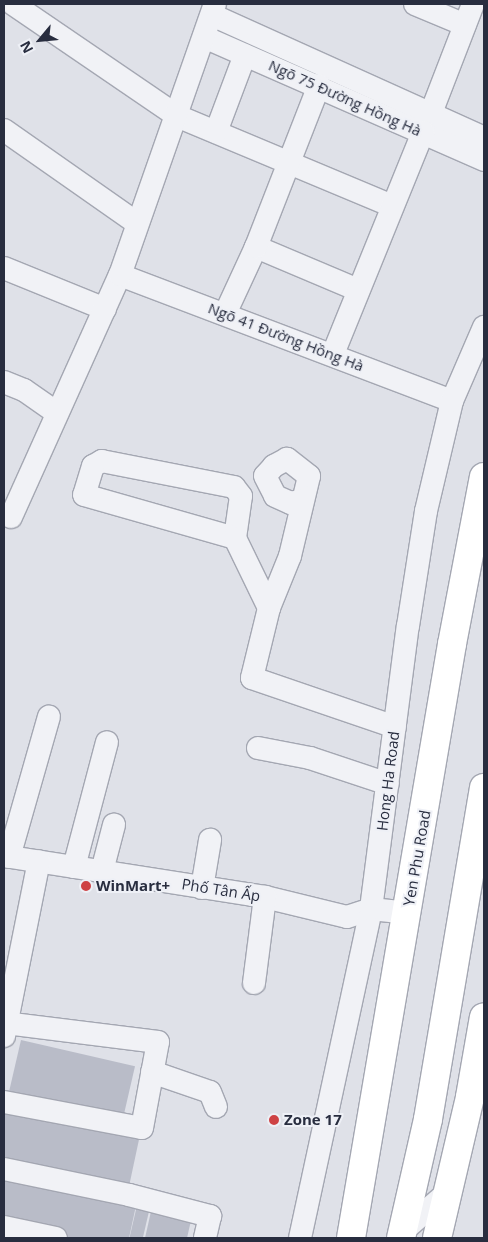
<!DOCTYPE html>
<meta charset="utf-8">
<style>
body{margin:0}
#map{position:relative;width:488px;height:1242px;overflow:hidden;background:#dfe1e8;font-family:"Open Sans",sans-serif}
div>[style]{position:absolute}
.building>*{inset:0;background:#b9bcc8;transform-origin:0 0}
.roads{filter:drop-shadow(1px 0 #a4a7b2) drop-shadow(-1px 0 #a4a7b2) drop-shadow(0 1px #a4a7b2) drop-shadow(0 -1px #a4a7b2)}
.minor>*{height:22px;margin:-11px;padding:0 11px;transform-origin:11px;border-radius:11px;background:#f1f2f6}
.major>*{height:28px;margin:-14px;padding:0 14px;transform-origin:14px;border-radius:14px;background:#fff}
.dots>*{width:14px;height:14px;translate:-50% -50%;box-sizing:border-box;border:2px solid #eef0f6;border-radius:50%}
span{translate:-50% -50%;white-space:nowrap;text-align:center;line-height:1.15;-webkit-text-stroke:4px #eef0f6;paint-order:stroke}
.street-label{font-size:15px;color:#282d3f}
.poi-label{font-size:15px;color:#282d3f;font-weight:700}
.left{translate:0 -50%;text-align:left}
.frame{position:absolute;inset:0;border:5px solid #282d3f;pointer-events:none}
.north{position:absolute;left:15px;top:15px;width:50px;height:50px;-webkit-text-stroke:4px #eef0f6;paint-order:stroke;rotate:242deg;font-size:14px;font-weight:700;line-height:20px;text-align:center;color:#282d3f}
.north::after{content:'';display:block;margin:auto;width:18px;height:22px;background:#282d3f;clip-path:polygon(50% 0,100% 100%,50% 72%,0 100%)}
</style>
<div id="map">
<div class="building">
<i style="left:21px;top:1040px;width:117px;height:54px;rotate:13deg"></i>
<i style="left:4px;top:1106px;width:139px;height:53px;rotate:12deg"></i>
<i style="clip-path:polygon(4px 1172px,137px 1201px,129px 1238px,58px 1238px,4px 1226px)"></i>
<i style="left:138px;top:1201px;width:13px;height:38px;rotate:13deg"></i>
<i style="clip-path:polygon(152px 1207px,192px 1216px,187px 1238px,145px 1238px)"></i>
</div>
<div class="roads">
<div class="minor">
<i style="left:13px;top:4px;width:199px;rotate:34.3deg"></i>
<i style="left:177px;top:116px;width:233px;rotate:22.7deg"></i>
<i style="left:415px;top:4px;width:54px;rotate:22.8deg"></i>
<i style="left:212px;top:15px;width:299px;rotate:24.3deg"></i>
<i style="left:204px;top:37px;width:306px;rotate:23.7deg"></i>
<i style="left:431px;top:113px;width:117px;rotate:-68.9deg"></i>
<i style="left:4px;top:130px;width:162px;rotate:35deg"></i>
<i style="left:216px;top:132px;width:82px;rotate:-69.4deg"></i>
<i style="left:256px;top:247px;width:111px;rotate:22.9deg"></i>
<i style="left:4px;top:268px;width:109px;rotate:22.1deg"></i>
<i style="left:120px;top:275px;width:355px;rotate:20.8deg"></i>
<i style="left:225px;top:314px;width:74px;rotate:-65.2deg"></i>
<i style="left:256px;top:247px;width:174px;rotate:-68.7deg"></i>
<i style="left:333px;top:354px;width:240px;rotate:-67.9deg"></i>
<i style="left:4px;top:382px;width:22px;rotate:22deg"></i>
<i style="left:24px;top:390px;width:40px;rotate:34.9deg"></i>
<i style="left:11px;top:517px;width:265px;rotate:-65.8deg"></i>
<i style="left:120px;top:275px;width:287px;rotate:-70.7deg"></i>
<i style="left:235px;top:538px;width:42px;rotate:-81.9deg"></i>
<i style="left:241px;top:496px;width:11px;rotate:-128deg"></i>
<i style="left:234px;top:487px;width:135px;rotate:-168.9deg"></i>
<i style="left:102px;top:461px;width:10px;rotate:151deg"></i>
<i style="left:93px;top:466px;width:30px;rotate:107deg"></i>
<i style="left:84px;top:495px;width:157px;rotate:15.9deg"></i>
<i style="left:235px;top:538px;width:78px;rotate:64.1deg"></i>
<i style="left:269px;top:608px;width:72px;rotate:103.7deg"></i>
<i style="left:252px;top:678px;width:151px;rotate:18.9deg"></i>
<i style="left:269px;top:608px;width:56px;rotate:-68deg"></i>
<i style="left:290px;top:556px;width:82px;rotate:-76.6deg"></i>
<i style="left:309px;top:476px;width:28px;rotate:-142deg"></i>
<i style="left:287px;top:459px;width:15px;rotate:152deg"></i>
<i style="left:274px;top:466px;width:13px;rotate:132deg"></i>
<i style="left:265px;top:476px;width:22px;rotate:63deg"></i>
<i style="left:275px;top:496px;width:17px;rotate:24deg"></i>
<i style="left:291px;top:503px;width:12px;rotate:-14deg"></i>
<i style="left:258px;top:748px;width:53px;rotate:10.9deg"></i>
<i style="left:310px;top:758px;width:82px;rotate:18.4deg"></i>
<i style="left:4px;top:856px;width:264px;rotate:8.9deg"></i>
<i style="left:265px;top:897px;width:84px;rotate:13.7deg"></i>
<i style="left:347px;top:917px;width:25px;rotate:-18deg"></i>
<i style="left:371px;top:909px;width:36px;rotate:6deg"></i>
<i style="left:9px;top:857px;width:146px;rotate:-74.1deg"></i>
<i style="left:74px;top:867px;width:129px;rotate:-75.2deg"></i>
<i style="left:102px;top:871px;width:48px;rotate:-75.4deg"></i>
<i style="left:202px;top:888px;width:49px;rotate:-80.5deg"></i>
<i style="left:254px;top:983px;width:87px;rotate:-82.7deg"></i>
<i style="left:4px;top:1036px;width:178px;rotate:-78.7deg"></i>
<i style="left:152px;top:1072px;width:61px;rotate:19deg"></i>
<i style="left:210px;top:1092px;width:16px;rotate:68deg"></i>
<i style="left:4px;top:1102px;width:140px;rotate:10.7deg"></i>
<i style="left:142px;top:1128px;width:87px;rotate:-79.5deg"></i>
<i style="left:158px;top:1042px;width:153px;rotate:-172.9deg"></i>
<i style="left:4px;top:1169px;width:128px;rotate:11.7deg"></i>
<i style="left:129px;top:1195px;width:84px;rotate:14.5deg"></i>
<i style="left:210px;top:1216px;width:23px;rotate:103deg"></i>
<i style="left:4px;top:1227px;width:53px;rotate:11.9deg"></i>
<i style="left:403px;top:1231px;width:61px;rotate:-41deg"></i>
<i style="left:300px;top:1238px;width:337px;rotate:-77.8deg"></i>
<i style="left:371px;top:909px;width:285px;rotate:-82.6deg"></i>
<i style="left:408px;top:626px;width:116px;rotate:-81.1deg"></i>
<i style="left:426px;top:511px;width:113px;rotate:-76.7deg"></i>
<i style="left:452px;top:401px;width:81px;rotate:-66.6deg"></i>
</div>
<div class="major">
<i style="left:351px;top:1238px;width:603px;rotate:-80.35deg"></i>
<i style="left:452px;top:644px;width:170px;rotate:-79.2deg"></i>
<i style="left:401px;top:1238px;width:122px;rotate:-77.2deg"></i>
<i style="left:428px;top:1119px;width:336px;rotate:-80.4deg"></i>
<i style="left:437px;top:1238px;width:145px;rotate:-76.8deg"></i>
<i style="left:470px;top:1097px;width:81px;rotate:-80.1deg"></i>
</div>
</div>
<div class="dots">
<i style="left:86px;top:886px;background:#ce4244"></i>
<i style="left:274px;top:1120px;background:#ce4244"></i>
</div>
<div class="street-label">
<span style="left:345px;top:98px;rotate:24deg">Ngõ 75 Đường Hồng Hà</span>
<span style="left:286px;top:337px;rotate:21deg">Ngõ 41 Đường Hồng Hà</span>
<span style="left:388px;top:781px;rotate:-83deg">Hong Ha Road</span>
<span style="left:417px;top:858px;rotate:-80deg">Yen Phu Road</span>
<span style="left:221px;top:890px;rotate:9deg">Phố Tân Ấp</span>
</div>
<div class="poi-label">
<span class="left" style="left:96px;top:886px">WinMart+</span>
<span class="left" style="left:284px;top:1120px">Zone 17</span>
</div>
<div class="frame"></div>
<div class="north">N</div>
</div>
